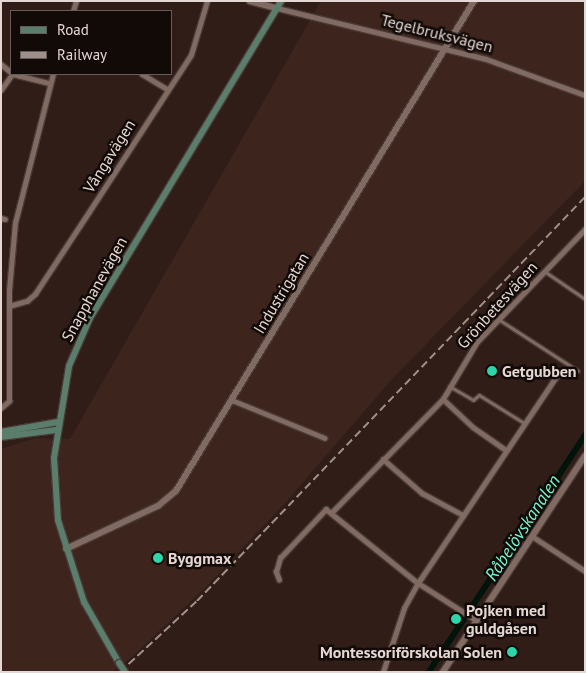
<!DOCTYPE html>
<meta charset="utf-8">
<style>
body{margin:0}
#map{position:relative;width:586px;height:673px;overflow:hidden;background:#301d17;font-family:"PT Sans",sans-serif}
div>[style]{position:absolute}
.built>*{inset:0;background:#3d251d}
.canal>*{height:5.5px;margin:-2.75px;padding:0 2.75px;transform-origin:2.75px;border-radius:2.75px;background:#00140c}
.roads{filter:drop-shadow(1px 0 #483935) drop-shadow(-1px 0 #483935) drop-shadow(0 1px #483935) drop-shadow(0 -1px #483935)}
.pedestrian>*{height:3px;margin:-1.5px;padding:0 1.5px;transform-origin:1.5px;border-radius:1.5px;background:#816a62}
.minor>*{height:4.5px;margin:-2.25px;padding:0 2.25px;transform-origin:2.25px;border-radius:2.25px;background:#816a62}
.tertiary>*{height:5.5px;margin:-2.75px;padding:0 2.75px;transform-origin:2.75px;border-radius:2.75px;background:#816a62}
.secondary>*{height:6px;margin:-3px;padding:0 3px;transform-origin:3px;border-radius:3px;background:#5a7d6c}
.rail>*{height:2px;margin-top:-1px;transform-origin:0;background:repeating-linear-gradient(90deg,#a0908b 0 8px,transparent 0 12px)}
.bridges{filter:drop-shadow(1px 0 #483935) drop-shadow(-1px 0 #483935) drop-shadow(0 1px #483935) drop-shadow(0 -1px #483935)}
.secondary-bridge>*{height:6px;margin:-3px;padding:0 3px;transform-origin:3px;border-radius:3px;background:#5a7d6c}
.dots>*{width:14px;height:14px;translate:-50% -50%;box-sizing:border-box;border:2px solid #120a07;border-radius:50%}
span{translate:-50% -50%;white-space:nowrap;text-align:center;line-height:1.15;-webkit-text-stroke:5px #120a07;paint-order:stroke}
.street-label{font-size:16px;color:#e5d7d3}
.poi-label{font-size:16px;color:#e5d7d3;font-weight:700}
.left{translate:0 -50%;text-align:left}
.right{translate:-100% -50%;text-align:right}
.water-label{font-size:18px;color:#74f6cf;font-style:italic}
.frame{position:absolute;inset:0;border:2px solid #e5d7d3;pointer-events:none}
.legend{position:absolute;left:10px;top:10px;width:162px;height:65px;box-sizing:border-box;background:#120a07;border:1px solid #665c59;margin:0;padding:6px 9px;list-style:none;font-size:15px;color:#e5d7d3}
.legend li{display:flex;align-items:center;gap:10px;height:25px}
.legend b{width:25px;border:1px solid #665c59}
</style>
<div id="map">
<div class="built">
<i style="clip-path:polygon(321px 1px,585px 1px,585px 181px,392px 379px,286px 502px,206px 587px,133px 656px,112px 672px,1px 672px,1px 449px,35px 438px,70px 439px)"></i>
</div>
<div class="canal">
<i style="left:429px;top:672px;width:284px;rotate:-56.6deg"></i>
</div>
<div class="roads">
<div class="pedestrian">
<i style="left:544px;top:271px;width:50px;rotate:34.3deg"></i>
<i style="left:498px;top:319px;width:95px;rotate:33deg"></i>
<i style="left:449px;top:386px;width:28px;rotate:30deg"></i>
<i style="left:473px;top:400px;width:8px;rotate:-40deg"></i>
<i style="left:479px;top:395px;width:53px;rotate:31.9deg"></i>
</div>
<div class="minor">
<i style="left:277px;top:8px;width:215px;rotate:13.7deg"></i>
<i style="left:486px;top:59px;width:105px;rotate:20deg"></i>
<i style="left:73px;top:11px;width:10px;rotate:-73deg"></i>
<i style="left:1px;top:64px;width:13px;rotate:39deg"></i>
<i style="left:13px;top:74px;width:38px;rotate:14deg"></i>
<i style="left:142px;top:74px;width:29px;rotate:31deg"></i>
<i style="left:1px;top:90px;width:19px;rotate:-55deg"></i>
<i style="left:1px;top:218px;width:4px;rotate:14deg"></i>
<i style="left:9px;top:306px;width:19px;rotate:-16deg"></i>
<i style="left:27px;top:301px;width:11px;rotate:-41deg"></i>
<i style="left:35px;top:294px;width:91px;rotate:-56.7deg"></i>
<i style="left:85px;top:218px;width:194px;rotate:-57deg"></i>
<i style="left:191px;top:55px;width:56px;rotate:-73.5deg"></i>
<i style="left:443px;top:399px;width:41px;rotate:43deg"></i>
<i style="left:473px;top:427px;width:40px;rotate:34.9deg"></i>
<i style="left:232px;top:400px;width:100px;rotate:22.2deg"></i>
<i style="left:1px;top:408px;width:11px;rotate:-41deg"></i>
<i style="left:9px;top:401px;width:111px;rotate:-90deg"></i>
<i style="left:9px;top:290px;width:67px;rotate:-84.9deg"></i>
<i style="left:15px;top:223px;width:154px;rotate:-75.7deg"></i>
<i style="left:383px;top:459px;width:52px;rotate:41.1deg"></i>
<i style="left:422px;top:493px;width:47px;rotate:28.2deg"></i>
<i style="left:332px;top:512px;width:158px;rotate:-45.5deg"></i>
<i style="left:443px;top:399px;width:66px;rotate:-59.2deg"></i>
<i style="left:477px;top:342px;width:156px;rotate:-46.3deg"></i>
<i style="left:532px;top:536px;width:64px;rotate:33.4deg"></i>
<i style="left:279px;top:580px;width:9px;rotate:-111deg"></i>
<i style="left:276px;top:572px;width:15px;rotate:-74deg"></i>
<i style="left:280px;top:558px;width:67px;rotate:-46.8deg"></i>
<i style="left:326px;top:509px;width:118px;rotate:38.8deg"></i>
<i style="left:418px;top:583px;width:69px;rotate:32.5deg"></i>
<i style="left:383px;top:672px;width:67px;rotate:-71.8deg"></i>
<i style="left:404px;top:608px;width:29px;rotate:-61deg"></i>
<i style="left:418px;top:583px;width:248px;rotate:-56.2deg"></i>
</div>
<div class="tertiary">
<i style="left:250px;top:1px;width:28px;rotate:15deg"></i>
<i style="left:66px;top:549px;width:102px;rotate:-25.1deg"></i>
<i style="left:158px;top:506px;width:23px;rotate:-40deg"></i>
<i style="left:176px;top:491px;width:574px;rotate:-58.69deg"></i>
<i style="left:443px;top:672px;width:258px;rotate:-56.7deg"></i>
</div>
<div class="secondary">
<i style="left:1px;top:432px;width:58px;rotate:-10deg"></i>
<i style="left:1px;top:437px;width:55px;rotate:-7.3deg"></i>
<i style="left:119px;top:663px;width:70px;rotate:-119.8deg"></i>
<i style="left:84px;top:602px;width:86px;rotate:-107.6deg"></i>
<i style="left:58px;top:520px;width:62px;rotate:-93.7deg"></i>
<i style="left:54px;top:458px;width:93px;rotate:-80.7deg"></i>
<i style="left:69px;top:366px;width:52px;rotate:-66.4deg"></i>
<i style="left:90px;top:318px;width:370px;rotate:-58.9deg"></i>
</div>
</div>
<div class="rail">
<i style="left:120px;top:672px;width:105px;rotate:-42.7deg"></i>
<i style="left:197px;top:601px;width:560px;rotate:-46.16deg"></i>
</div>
<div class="bridges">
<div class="secondary-bridge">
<i style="left:119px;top:663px;width:11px;rotate:56deg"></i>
</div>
</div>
<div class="dots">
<i style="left:492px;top:371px;background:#2dd5ab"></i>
<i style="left:158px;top:558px;background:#2dd5ab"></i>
<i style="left:456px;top:619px;background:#2dd5ab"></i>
<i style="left:512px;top:652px;background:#2dd5ab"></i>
</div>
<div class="street-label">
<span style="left:437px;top:33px;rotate:14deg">Tegelbruksvägen</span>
<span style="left:109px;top:156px;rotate:-58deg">Vångavägen</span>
<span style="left:94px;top:289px;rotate:-61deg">Snapphanevägen</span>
<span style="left:281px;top:293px;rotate:-59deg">Industrigatan</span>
<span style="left:497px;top:305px;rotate:-48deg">Grönbetesvägen</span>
</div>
<div class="poi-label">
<span class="left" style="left:502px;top:371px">Getgubben</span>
<span class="left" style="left:168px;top:558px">Byggmax</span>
<span class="left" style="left:466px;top:619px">Pojken med<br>guldgåsen</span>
<span class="right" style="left:502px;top:652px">Montessoriförskolan Solen</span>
</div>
<div class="water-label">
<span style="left:523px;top:528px;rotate:-57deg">Råbelövskanalen</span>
</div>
<div class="frame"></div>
<ul class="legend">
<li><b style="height:6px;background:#5a7d6c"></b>Road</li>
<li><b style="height:6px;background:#a0908b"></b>Railway</li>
</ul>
</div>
